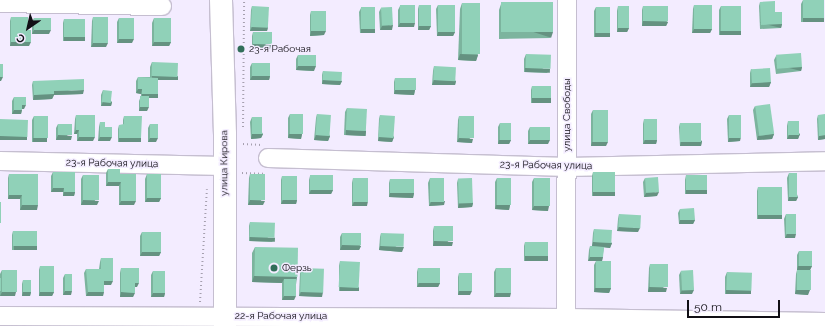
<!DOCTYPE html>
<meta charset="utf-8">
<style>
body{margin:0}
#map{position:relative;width:825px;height:326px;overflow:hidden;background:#f3ecff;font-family:Raleway,sans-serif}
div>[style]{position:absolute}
.path>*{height:2px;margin-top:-1px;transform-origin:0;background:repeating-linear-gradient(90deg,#a59fae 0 1px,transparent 0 4px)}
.roads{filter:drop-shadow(1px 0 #c5bed0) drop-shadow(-1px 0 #c5bed0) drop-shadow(0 1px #c5bed0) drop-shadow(0 -1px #c5bed0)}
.minor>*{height:18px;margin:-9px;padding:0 9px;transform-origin:9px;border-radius:9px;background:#fff}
.major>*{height:22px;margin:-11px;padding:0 11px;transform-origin:11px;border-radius:11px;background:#fff}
.wall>*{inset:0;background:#7cb49e}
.shaded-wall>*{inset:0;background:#659281;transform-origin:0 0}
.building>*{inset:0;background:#90d1b8;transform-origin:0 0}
.dots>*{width:11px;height:11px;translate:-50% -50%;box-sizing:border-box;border:2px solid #f3ecff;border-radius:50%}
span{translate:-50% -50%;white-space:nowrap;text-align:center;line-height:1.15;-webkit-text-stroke:3px #f3ecff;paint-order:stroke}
.poi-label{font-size:10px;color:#110f15}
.left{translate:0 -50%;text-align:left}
.street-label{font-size:10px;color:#110f15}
.north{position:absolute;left:8px;top:8px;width:40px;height:40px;-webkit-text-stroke:3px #f3ecff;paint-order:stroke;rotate:214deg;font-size:11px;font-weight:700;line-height:16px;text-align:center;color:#110f15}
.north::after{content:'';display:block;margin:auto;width:14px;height:18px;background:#110f15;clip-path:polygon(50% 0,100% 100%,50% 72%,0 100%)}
.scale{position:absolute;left:687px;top:300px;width:93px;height:18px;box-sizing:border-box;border:2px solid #110f15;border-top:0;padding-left:5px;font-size:12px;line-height:14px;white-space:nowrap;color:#110f15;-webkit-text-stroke:3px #f3ecff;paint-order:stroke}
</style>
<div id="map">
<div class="path">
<i style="left:243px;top:127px;width:127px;rotate:-89.5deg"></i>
<i style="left:243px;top:144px;width:18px;rotate:3deg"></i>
<i style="left:242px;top:173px;width:23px;rotate:2deg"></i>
<i style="left:200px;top:302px;width:113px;rotate:-86.5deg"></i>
</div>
<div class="roads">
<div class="minor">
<i style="left:0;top:3px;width:162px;rotate:1.1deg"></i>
<i style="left:268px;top:158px;width:300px;rotate:1.7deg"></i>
<i style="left:568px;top:167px;width:257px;rotate:-1.3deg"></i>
<i style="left:0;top:161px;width:224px;rotate:1.3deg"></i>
<i style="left:0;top:316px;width:566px;rotate:0.2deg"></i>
<i style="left:566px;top:318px;width:259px;rotate:0.9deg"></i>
<i style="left:566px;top:326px;width:326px;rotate:-89.8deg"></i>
</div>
<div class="major">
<i style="left:221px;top:0;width:134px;rotate:88.3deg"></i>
<i style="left:225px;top:134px;width:192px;rotate:90deg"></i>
</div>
</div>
<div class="wall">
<i style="clip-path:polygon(803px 0,824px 18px,823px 22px,801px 22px,801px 4px)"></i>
<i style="clip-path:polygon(760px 2px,775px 12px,782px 24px,781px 28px,760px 29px,759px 6px)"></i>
<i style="clip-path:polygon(462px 3px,478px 55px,476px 61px,458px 60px,460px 9px)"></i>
<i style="clip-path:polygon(501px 4px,551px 38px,499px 39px,499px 10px)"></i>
<i style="clip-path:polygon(419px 5px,431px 26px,429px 30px,418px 30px,418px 9px)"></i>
<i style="clip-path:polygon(438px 5px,455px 32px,453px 36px,437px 36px,436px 9px)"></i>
<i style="clip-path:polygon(694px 5px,712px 29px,710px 33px,692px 33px,693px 9px)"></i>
<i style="clip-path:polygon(252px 6px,268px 27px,267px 31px,250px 31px,251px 10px)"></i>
<i style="clip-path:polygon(400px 6px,414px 27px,398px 27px,398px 10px)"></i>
<i style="clip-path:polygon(618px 6px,629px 28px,627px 32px,617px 32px,617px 11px)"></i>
<i style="clip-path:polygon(643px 6px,668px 22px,666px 26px,642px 26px,642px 10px)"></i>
<i style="clip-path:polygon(721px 6px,741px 31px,740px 35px,719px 35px,719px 10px)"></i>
<i style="clip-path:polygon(596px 7px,610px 33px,609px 37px,594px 37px,594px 11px)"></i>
<i style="clip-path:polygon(361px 8px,374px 33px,360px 33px,359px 12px)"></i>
<i style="clip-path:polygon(381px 8px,392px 30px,380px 30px,379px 12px)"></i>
<i style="clip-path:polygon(311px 11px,324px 35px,310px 36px,310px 15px)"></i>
<i style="clip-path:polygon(11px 17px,28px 30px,29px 46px,10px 46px,10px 21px)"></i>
<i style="clip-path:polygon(93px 17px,106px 47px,91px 47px,92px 21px)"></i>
<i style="clip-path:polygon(34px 18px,49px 34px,32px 34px,32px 22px)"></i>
<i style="clip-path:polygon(119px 18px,132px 43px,117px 43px,117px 22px)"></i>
<i style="clip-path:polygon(154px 18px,171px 42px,169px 46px,152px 46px,152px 23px)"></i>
<i style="clip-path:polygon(64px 19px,85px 37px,83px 41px,63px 41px,63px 23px)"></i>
<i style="clip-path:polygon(253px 32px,270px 49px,252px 49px,252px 36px)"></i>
<i style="clip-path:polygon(526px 54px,548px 73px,524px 72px,524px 59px)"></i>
<i style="clip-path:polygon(298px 55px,314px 71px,296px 70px,296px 59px)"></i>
<i style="clip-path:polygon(776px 56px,802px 67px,801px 71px,776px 74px,774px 60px)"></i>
<i style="clip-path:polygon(152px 62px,177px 80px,158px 80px,157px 98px,149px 98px,147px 111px,139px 111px,139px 101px,141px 96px,141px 94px,136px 93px,136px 81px,138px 77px,150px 77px,150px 67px)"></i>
<i style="clip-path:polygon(252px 63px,270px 76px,269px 80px,250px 80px,250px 67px)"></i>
<i style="clip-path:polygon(434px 66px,456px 81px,455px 85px,432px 85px,433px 71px)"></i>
<i style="clip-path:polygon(751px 69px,771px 82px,769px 87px,750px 87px,750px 73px)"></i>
<i style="clip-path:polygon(323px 71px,342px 81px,340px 85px,322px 84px,322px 75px)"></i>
<i style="clip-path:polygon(395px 78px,415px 90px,414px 95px,394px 94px,394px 82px)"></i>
<i style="clip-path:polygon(33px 81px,83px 94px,54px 95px,52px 99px,33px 100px,32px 85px)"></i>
<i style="clip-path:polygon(532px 86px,550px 103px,531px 103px,531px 90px)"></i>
<i style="clip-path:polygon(103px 90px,112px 102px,111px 106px,101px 106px,101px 95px)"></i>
<i style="clip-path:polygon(14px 97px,24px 109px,22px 109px,21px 114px,12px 114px,12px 101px)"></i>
<i style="clip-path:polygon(755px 106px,774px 134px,772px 139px,757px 140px,753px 110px)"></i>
<i style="clip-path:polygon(347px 108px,366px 131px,365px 136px,344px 135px,345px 112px)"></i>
<i style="clip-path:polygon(593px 110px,606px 146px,591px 146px,591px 114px)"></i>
<i style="clip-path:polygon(290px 114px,302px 134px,301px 139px,288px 138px,288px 118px)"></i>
<i style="clip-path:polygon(317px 114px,330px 136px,328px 141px,314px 140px,316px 118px)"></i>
<i style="clip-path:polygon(76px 115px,93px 141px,77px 141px,77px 134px,74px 134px,75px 119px)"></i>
<i style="clip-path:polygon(380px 115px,394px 137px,392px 142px,378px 141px,379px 119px)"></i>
<i style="clip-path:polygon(729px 115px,740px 141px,728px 142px,727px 119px)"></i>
<i style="clip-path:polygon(818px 115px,825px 139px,818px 140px,817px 119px)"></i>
<i style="clip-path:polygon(34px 116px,46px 142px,32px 142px,32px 120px)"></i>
<i style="clip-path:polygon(124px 116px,141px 138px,140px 142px,118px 142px,118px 129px,119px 125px,123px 125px,123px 120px)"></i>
<i style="clip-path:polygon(459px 116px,472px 143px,457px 142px,458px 120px)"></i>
<i style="clip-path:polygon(252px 117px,263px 134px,261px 138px,251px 139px,250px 122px)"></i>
<i style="clip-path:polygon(644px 119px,657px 140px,656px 144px,643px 144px,643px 124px)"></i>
<i style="clip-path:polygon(788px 121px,800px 134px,798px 139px,787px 139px,787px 126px)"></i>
<i style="clip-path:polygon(100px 122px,105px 127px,110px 141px,98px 141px,99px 127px)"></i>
<i style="clip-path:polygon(500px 123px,511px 140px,509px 144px,498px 144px,498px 127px)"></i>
<i style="clip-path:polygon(680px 123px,702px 141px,701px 146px,680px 146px,679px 127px)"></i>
<i style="clip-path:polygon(58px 124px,71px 140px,56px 140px,56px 128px)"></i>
<i style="clip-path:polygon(150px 124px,156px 142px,148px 142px,148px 128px)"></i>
<i style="clip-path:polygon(530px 127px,548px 144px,528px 144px,528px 131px)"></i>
<i style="clip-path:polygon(108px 169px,120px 174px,134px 205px,119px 205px,119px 186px,106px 186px,106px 173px)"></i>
<i style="clip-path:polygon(53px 172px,75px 192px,74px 196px,63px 196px,63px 192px,51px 192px,51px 176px)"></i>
<i style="clip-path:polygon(593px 172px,615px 192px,613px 196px,592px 196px,592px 176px)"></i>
<i style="clip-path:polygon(789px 173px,798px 197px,796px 201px,788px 201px,787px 178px)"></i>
<i style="clip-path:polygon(9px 174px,37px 210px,20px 210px,20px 199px,8px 199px,8px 178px)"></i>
<i style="clip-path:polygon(147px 174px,161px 198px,159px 202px,145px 202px,145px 179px)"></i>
<i style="clip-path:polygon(250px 174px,263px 205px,248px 205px,249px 178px)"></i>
<i style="clip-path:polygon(83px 175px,97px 205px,81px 205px,81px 179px)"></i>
<i style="clip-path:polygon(686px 175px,706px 194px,685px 194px,685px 180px)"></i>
<i style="clip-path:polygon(282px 176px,297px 200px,296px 204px,281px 204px,281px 180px)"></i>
<i style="clip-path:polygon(310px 176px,333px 190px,331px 194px,309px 194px,309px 180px)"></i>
<i style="clip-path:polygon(353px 178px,367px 206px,352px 206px,352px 183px)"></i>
<i style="clip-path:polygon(430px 178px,444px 205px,429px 206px,428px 183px)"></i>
<i style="clip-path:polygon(497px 178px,510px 205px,509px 210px,495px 209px,495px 182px)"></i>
<i style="clip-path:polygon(534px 178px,548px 211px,532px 210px,532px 182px)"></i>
<i style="clip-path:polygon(645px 178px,657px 196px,644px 197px,643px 182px)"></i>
<i style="clip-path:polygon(390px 179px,414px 193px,413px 198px,389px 197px,389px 183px)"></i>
<i style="clip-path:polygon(458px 179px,473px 203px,472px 207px,458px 208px,457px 183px)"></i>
<i style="clip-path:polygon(758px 187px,782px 215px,780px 219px,757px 219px,757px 191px)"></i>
<i style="clip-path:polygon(680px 209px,695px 220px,693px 224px,679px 224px,678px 213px)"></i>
<i style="clip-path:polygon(619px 214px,638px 232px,617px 231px,618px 219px)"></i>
<i style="clip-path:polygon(786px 214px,795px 238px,785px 238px,784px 219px)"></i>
<i style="clip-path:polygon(250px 222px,273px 242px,249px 241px,249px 226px)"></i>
<i style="clip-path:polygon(434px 226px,452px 246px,433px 246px,433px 231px)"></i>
<i style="clip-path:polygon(594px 229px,612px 243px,610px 248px,604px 247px,602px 261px,611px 288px,609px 293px,594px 292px,594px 265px,596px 261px,588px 261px,589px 250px,590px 246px,592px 246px,593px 233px)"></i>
<i style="clip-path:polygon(13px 231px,36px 250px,12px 250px,12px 235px)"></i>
<i style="clip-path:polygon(142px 232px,161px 252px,159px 256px,140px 256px,140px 236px)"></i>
<i style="clip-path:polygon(342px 233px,361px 246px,359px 250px,340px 250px,340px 237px)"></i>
<i style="clip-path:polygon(381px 233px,402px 252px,379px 250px,380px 237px)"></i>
<i style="clip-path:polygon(525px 242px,548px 256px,546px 261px,524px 261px,524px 246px)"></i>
<i style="clip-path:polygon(255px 247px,297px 277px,294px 300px,282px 300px,282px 283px,252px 282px,252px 253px)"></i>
<i style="clip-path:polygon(799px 251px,812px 266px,810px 270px,808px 295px,795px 294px,796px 274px,797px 270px,797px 255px)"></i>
<i style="clip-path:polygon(101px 258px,111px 285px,104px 285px,103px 296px,86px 296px,84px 273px,86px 269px,99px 269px,100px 262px)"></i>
<i style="clip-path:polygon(340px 261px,358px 291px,339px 291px,339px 266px)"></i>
<i style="clip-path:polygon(650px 264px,666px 292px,648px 292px,649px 268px)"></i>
<i style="clip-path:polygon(40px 266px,54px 292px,52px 296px,39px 296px,39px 270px)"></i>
<i style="clip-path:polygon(121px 268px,137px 287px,135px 287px,133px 297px,120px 297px,120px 273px)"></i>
<i style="clip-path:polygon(301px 268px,322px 297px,299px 296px,300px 273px)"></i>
<i style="clip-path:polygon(418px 268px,440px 283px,438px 287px,417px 287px,417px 272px)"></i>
<i style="clip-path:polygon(496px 268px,510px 297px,494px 297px,494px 272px)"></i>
<i style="clip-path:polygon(2px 270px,15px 296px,0 296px,0 274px)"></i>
<i style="clip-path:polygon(153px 271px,165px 293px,164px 297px,151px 297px,151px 275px)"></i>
<i style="clip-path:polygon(681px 271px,692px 294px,680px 294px,679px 275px)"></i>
<i style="clip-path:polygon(727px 272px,751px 290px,750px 294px,725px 294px,725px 277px)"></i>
<i style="clip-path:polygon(459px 273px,470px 295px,458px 295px,458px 277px)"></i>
<i style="clip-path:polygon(65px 274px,71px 295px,63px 295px,63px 278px)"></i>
<i style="clip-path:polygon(23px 280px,31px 292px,30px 296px,22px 296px,22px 284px)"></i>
</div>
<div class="shaded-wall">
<i style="left:803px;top:18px;width:21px;height:4px"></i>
<i style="clip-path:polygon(643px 21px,668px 22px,666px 26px,642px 26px)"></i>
<i style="clip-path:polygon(400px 23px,415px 23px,414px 27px,398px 27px)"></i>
<i style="left:782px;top:24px;width:4px;height:21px;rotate:104deg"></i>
<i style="clip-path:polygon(393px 25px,392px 30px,380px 30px,382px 26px)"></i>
<i style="clip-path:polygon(419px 26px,431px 26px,429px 30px,418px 30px)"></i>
<i style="clip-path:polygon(252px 27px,268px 27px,267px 31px,250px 31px)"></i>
<i style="clip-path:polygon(618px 28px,629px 28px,627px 32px,617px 32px)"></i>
<i style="left:361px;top:29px;width:14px;height:4px"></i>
<i style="clip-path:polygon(694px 29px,712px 29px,710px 33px,692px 33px)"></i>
<i style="clip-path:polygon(34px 30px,51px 30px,49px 34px,32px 34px)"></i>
<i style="clip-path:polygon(311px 31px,326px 31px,324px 35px,310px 36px)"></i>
<i style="left:720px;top:31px;width:21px;height:4px"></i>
<i style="clip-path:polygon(438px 32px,455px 32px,453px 36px,437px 36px)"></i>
<i style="left:553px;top:32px;width:6px;height:52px;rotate:108deg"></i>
<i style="left:595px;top:33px;width:15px;height:4px"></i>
<i style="left:64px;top:37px;width:21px;height:4px"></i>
<i style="clip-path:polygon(119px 39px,134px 39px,132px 43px,117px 43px)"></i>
<i style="clip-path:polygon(11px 42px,31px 42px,29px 46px,10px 46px)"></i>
<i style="clip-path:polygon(154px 42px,171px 42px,169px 46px,152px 46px)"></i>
<i style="clip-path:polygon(93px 43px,108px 43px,106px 47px,91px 47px)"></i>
<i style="clip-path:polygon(253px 44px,271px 45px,270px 49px,252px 49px)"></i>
<i style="clip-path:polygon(460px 54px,478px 55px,476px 61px,458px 60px)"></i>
<i style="clip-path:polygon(298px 66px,316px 66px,314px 71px,296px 70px)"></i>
<i style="left:802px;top:67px;width:4px;height:25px;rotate:104deg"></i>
<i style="left:525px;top:68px;width:25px;height:4px;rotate:2deg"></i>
<i style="left:152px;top:76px;width:26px;height:4px"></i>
<i style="clip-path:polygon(252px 76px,270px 76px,269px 80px,250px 80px)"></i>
<i style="clip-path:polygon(0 77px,3px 77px,1px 81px,0 81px)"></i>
<i style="clip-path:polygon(323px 80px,342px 81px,340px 85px,322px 84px)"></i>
<i style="clip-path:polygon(434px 80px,456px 81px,455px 85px,432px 85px)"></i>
<i style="clip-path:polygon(771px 82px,769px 87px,750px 87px,752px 83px)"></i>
<i style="clip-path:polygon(138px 89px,142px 89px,141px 94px,136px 93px)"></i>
<i style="clip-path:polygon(84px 90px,83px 94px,54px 95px,52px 99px,33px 100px,34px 95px,54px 91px)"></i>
<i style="clip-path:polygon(395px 90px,415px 90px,414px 95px,394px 94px)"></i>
<i style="left:142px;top:94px;width:16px;height:4px"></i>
<i style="left:532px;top:98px;width:19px;height:5px"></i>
<i style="clip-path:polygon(103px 102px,112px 102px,111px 106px,101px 106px)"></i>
<i style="clip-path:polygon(22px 105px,26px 105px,24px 109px,20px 109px)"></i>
<i style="clip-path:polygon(140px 107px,149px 107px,147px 111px,139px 111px)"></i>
<i style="clip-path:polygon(14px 110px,22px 110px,21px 114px,12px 114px)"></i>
<i style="clip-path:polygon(76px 130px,79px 130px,77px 134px,74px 134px)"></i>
<i style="left:346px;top:130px;width:20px;height:5px;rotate:3deg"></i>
<i style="clip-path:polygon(252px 134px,263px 134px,261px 138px,251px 139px)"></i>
<i style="clip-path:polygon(289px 134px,302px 134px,301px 139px,288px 138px)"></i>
<i style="clip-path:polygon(774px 134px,772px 139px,757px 140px,758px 136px)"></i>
<i style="clip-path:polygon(800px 134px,798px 139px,787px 139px,789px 135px)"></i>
<i style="clip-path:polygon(58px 135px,72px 136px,71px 140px,56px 140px)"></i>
<i style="clip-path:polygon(316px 135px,330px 136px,328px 141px,314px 140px)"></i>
<i style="clip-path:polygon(825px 135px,825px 139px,818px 140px,819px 136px)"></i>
<i style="left:0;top:136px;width:27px;height:4px"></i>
<i style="clip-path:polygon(79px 137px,95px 137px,93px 141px,77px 141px)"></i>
<i style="clip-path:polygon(100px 137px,112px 137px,110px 141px,98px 141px)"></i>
<i style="clip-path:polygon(379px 137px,394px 137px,392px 142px,378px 141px)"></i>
<i style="clip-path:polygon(741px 137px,740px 141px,728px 142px,729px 138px)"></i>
<i style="left:33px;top:138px;width:14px;height:4px"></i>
<i style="left:119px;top:138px;width:22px;height:4px"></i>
<i style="clip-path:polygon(150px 138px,158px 138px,156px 142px,148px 142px)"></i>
<i style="clip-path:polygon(459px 138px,473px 139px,472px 143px,457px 142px)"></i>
<i style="clip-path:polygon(499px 140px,511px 140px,509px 144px,498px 144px)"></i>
<i style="clip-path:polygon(530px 140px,550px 140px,548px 144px,528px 144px)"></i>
<i style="clip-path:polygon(645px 140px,657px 140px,656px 144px,643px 144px)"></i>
<i style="clip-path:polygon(702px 141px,701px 146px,680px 146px,681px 142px)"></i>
<i style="clip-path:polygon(592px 142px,608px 142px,606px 146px,591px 146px)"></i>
<i style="clip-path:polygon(108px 182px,121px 182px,119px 186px,106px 186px)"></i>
<i style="clip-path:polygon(53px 188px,64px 188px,63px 192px,51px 192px)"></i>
<i style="clip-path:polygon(311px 190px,333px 190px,331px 194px,309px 194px)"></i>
<i style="left:686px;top:190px;width:21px;height:4px"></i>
<i style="clip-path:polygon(64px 192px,75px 192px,74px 196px,63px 196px)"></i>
<i style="left:593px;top:192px;width:22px;height:4px"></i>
<i style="clip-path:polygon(659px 192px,657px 196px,644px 197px,646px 193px)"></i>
<i style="clip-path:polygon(390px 193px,414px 193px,413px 198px,389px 197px)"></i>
<i style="clip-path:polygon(9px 195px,22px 195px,20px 199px,8px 199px)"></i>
<i style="clip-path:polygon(789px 197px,798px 197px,796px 201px,788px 201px)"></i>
<i style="clip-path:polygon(147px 198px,161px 198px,159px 202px,145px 202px)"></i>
<i style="clip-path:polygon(83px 200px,99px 201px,97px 205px,81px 205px)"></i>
<i style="clip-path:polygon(250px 200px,265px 201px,263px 205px,248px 205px)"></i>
<i style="clip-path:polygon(283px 200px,297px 200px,296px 204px,281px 204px)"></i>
<i style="clip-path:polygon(121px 201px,136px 201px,134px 205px,119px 205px)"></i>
<i style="clip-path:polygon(368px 201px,367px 206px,352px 206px,354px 202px)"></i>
<i style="clip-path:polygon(445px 201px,444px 205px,429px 206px,431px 202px)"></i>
<i style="clip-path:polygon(459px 203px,473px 203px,472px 207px,458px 208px)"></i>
<i style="clip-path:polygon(22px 205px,38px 205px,37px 210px,20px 210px)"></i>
<i style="clip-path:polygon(496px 205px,510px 205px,509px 210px,495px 209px)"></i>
<i style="clip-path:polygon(534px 206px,549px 206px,548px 211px,532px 210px)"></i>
<i style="left:758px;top:215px;width:24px;height:4px"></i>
<i style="clip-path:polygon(680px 220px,695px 220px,693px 224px,679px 224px)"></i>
<i style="clip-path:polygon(619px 227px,640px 228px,638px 232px,617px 231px)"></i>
<i style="clip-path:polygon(787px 234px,796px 234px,795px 238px,785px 238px)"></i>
<i style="left:250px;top:237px;width:25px;height:4px;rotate:2deg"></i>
<i style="clip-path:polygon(434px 241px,453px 242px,452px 246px,433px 246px)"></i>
<i style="clip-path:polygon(593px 242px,612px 243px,610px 248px,592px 246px)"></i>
<i style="clip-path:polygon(342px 245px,361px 246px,359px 250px,340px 250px)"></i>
<i style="left:14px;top:246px;width:23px;height:4px"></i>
<i style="clip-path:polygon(380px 246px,404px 247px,402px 252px,379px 250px)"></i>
<i style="clip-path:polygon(142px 252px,161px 252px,159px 256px,140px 256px)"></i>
<i style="left:525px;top:256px;width:23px;height:5px"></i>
<i style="clip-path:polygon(590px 257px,603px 257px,602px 261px,588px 261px)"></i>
<i style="clip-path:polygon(798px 266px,812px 266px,810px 270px,797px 270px)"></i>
<i style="clip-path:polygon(254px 276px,297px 277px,295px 283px,284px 279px,282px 283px,252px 282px)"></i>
<i style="clip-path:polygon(104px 281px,113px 281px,111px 285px,102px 285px)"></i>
<i style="clip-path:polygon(135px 283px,139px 283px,137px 287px,133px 287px)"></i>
<i style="clip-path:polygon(419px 283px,440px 283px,438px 287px,417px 287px)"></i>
<i style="left:340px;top:287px;width:19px;height:4px"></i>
<i style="clip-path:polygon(649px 287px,667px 288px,666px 292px,648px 292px)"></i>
<i style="clip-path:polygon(595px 288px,611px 288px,609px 293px,594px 292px)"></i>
<i style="clip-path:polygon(682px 290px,694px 290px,692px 294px,680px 294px)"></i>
<i style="left:726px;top:290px;width:25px;height:4px"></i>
<i style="clip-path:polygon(796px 290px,810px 290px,808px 295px,795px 294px)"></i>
<i style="clip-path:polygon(65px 291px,72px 291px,71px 295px,63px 295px)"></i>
<i style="clip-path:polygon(459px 291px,472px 291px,470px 295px,458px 295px)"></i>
<i style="clip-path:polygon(2px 292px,16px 292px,15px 296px,0 296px)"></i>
<i style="clip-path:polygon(23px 292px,31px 292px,30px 296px,22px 296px)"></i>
<i style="clip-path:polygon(40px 292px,54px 292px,52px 296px,39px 296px)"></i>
<i style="clip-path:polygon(88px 292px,104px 292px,103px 296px,86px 296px)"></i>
<i style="clip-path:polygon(121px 292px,135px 293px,133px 297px,120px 297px)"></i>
<i style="clip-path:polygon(301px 292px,323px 292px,322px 297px,299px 296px)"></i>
<i style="clip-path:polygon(153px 293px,165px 293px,164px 297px,151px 297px)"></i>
<i style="clip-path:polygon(496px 293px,511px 293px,510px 297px,494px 297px)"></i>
<i style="clip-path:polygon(284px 296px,296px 296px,294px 300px,282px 300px)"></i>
</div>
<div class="building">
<i style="left:803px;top:0;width:21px;height:18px"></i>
<i style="clip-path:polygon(775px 1px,775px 12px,782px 12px,782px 24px,761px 25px,760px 2px)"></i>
<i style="left:553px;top:2px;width:30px;height:52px;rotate:90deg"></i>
<i style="left:462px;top:3px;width:18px;height:51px"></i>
<i style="left:415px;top:5px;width:18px;height:15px;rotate:90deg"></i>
<i style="left:419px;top:5px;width:12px;height:21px"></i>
<i style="left:438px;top:5px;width:17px;height:27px"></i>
<i style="left:694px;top:5px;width:18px;height:24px"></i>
<i style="left:252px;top:6px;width:17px;height:21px;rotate:3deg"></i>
<i style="left:618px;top:6px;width:11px;height:22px"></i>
<i style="left:643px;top:6px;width:25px;height:15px"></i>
<i style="left:721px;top:6px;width:20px;height:25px"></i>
<i style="left:375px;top:7px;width:22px;height:14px;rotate:90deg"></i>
<i style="left:392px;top:7px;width:18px;height:11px;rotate:87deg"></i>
<i style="left:596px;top:7px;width:14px;height:26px"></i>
<i style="left:311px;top:11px;width:15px;height:20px"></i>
<i style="clip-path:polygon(11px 17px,28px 17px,28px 30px,31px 30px,31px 42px,11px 42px)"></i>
<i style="left:93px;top:17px;width:15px;height:26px"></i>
<i style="left:34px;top:18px;width:17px;height:12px"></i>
<i style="left:119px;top:18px;width:15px;height:21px"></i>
<i style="left:154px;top:18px;width:17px;height:24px"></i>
<i style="left:64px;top:19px;width:21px;height:18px"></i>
<i style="left:253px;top:32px;width:19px;height:12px"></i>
<i style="left:801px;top:53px;width:14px;height:25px;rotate:86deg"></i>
<i style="left:526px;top:54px;width:25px;height:14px;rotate:2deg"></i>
<i style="left:298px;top:55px;width:18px;height:11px"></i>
<i style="left:152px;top:62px;width:26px;height:14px;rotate:2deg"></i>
<i style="left:252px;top:63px;width:18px;height:13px"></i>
<i style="left:0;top:64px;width:3px;height:13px"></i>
<i style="left:434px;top:66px;width:22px;height:14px;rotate:3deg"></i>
<i style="left:770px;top:68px;width:14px;height:19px;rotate:86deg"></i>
<i style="left:323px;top:71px;width:19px;height:9px;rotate:3deg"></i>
<i style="clip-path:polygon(138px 77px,158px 78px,158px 94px,142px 94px,142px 89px,138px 89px)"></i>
<i style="left:395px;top:78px;width:21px;height:12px"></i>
<i style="clip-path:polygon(84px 79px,84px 90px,54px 91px,54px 94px,34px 95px,33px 81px)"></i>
<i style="left:532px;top:86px;width:19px;height:12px"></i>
<i style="left:103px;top:90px;width:9px;height:12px;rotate:6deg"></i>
<i style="left:140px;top:96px;width:9px;height:11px"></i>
<i style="clip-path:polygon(14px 97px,26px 97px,26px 105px,22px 105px,22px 110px,14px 110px)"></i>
<i style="left:770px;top:104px;width:30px;height:15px;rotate:82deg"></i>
<i style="left:347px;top:108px;width:20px;height:22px;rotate:3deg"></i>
<i style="left:593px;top:110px;width:15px;height:32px"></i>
<i style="left:290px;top:114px;width:13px;height:20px"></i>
<i style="left:317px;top:114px;width:14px;height:21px;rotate:4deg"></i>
<i style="clip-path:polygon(825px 114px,825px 135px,819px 136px,818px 115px)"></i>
<i style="clip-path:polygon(76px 115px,95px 115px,95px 137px,79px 137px,79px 130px,76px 130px)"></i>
<i style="left:380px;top:115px;width:15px;height:22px;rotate:4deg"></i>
<i style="left:729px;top:115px;width:12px;height:23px"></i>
<i style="left:34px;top:116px;width:14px;height:22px"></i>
<i style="clip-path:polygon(124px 116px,142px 116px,141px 138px,119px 138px,119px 125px,124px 124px)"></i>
<i style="left:459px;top:116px;width:15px;height:22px"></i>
<i style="left:252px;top:117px;width:10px;height:17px"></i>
<i style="left:0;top:119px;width:28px;height:17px;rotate:2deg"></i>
<i style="left:644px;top:119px;width:13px;height:21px"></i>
<i style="left:788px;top:121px;width:11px;height:14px"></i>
<i style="clip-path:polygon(100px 122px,105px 122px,105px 127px,112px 127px,112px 137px,100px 137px)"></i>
<i style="left:500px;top:123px;width:11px;height:17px"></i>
<i style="left:680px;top:123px;width:21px;height:19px"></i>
<i style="left:58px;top:124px;width:14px;height:11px"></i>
<i style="left:150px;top:124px;width:8px;height:14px"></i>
<i style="left:530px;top:127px;width:20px;height:13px"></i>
<i style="clip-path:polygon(108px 169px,120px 169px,120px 174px,136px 174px,136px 201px,121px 201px,121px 182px,108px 182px)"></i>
<i style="clip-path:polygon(53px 172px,75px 172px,75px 192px,64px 192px,64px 188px,53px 188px)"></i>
<i style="left:593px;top:172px;width:22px;height:20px"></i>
<i style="left:789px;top:173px;width:8px;height:24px"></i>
<i style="clip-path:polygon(9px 174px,38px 174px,38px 205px,22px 205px,22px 195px,9px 195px)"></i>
<i style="left:147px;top:174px;width:14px;height:24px"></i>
<i style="left:250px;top:174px;width:15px;height:26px"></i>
<i style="left:83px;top:175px;width:16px;height:25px"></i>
<i style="left:333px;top:175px;width:15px;height:23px;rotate:90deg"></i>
<i style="left:686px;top:175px;width:21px;height:15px"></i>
<i style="left:282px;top:176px;width:15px;height:24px"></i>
<i style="left:658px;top:177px;width:15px;height:13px;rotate:86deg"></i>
<i style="left:353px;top:178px;width:15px;height:24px"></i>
<i style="left:430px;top:178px;width:14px;height:24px"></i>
<i style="left:472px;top:178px;width:25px;height:14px;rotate:88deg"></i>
<i style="left:497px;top:178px;width:14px;height:27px"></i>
<i style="left:534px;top:178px;width:16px;height:28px"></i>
<i style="left:390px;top:179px;width:24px;height:14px"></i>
<i style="left:758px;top:187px;width:24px;height:28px"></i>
<i style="left:0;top:202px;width:1px;height:21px"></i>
<i style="clip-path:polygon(694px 208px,695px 220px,680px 220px,680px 209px)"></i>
<i style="left:619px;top:214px;width:22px;height:13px;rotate:3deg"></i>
<i style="left:786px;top:214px;width:10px;height:20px"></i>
<i style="left:250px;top:222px;width:25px;height:15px;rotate:2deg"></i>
<i style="left:434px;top:226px;width:19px;height:15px"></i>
<i style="left:594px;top:229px;width:18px;height:13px;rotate:3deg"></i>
<i style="left:13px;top:231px;width:24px;height:15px"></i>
<i style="left:142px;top:232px;width:19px;height:20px"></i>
<i style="left:342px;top:233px;width:19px;height:12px"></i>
<i style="left:381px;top:233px;width:23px;height:13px;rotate:2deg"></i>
<i style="left:525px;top:242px;width:23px;height:14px"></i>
<i style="clip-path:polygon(590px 246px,604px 247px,603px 257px,590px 257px)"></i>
<i style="left:255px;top:247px;width:43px;height:29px;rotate:1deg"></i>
<i style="left:799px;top:251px;width:13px;height:15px"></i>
<i style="clip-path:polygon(101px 258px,113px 258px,113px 281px,104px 281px,104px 292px,88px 292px,86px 269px,101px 269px)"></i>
<i style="left:340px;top:261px;width:20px;height:26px;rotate:3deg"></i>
<i style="left:596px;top:261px;width:15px;height:27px"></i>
<i style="left:650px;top:264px;width:18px;height:23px"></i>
<i style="left:40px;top:266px;width:14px;height:26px"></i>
<i style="clip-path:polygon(121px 268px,139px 268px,139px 283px,135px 283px,135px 293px,121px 292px)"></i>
<i style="left:301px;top:268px;width:23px;height:24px;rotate:2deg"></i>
<i style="left:418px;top:268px;width:22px;height:15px"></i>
<i style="left:496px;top:268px;width:15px;height:25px"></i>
<i style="left:2px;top:270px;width:15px;height:22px"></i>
<i style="left:693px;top:270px;width:20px;height:12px;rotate:87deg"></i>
<i style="left:797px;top:270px;width:14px;height:20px"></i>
<i style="left:153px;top:271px;width:12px;height:22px"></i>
<i style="left:727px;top:272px;width:25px;height:18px;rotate:2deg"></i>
<i style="left:459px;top:273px;width:13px;height:18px"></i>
<i style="left:65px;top:274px;width:7px;height:17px"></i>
<i style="left:0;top:278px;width:1px;height:13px"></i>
<i style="left:284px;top:279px;width:12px;height:17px"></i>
<i style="left:23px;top:280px;width:8px;height:12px"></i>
</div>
<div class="dots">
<i style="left:241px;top:49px;background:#316e59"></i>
<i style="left:274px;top:268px;background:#316e59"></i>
</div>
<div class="poi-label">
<span class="left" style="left:249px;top:49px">23-я Рабочая</span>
<span class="left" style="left:282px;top:268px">Ферзь</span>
</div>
<div class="street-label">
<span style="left:567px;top:115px;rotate:-90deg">улица Свободы</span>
<span style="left:112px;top:163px;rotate:1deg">23-я Рабочая улица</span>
<span style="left:224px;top:163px;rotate:-90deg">улица Кирова</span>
<span style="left:546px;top:165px;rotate:1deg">23-я Рабочая улица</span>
<span style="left:281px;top:316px">22-я Рабочая улица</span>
</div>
<div class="north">С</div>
<div class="scale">50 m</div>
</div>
